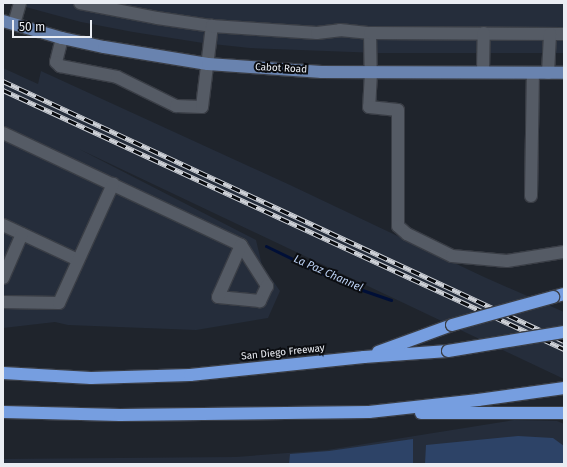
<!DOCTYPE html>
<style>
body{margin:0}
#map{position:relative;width:567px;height:467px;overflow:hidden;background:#1f242c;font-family:"Fira Sans",sans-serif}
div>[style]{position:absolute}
.built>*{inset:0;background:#252d3b}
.green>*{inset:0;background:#2d4367}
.stream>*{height:3px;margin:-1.5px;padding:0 1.5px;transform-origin:1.5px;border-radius:1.5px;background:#000f37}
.roads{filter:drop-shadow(1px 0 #3a3e46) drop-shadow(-1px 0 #3a3e46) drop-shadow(0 1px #3a3e46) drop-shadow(0 -1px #3a3e46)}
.minor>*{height:12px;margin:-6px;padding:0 6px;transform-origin:6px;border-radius:6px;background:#555b65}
.major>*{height:12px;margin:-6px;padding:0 6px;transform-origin:6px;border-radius:6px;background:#6983af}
.highway>*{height:12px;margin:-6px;padding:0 6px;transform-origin:6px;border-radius:6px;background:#769ee0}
.rail>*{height:4.5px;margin-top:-2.25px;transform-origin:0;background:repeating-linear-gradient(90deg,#0b0d11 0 9px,#ced1d7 0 18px);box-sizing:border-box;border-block:1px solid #ced1d7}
.bridges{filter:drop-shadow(1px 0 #3a3e46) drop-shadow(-1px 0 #3a3e46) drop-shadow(0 1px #3a3e46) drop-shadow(0 -1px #3a3e46)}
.highway-bridge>*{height:12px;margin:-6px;padding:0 6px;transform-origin:6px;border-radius:6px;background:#769ee0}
span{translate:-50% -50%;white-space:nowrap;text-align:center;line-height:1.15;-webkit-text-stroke:4px #0b0d11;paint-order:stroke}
.street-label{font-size:10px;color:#eaedf3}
.water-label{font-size:11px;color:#bbd0f2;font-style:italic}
.frame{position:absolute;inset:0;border:4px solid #eaedf3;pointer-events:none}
.scale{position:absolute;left:12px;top:20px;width:80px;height:18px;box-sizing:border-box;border:2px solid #eaedf3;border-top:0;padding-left:5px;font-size:12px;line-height:14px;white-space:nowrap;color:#eaedf3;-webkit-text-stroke:3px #0b0d11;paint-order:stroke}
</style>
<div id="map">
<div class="built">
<i style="clip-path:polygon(11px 3px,564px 3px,564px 53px,378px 53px,250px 48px,203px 43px,133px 32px,81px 22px)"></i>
<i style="clip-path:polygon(3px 68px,38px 84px,41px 71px,290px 185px,484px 277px,564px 312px,564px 379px,79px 149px,256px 240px,262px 265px,280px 291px,268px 318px,196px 330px,68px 325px,55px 322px,3px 328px)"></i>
<i style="clip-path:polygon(514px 420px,557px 421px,564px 424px,564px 464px,3px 464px,3px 459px,236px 457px,327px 450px)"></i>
</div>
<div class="green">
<i style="clip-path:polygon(518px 436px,553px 438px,564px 446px,564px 464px,425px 464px,426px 445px)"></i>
<i style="clip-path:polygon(413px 439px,413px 464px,289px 464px,290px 454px,329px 451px)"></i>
</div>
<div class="stream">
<i style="left:266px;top:246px;width:85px;rotate:26deg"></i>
<i style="left:342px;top:283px;width:52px;rotate:19.1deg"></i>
</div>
<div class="roads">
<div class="minor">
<i style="left:80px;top:3px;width:78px;rotate:11deg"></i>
<i style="left:157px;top:18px;width:56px;rotate:8.3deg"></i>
<i style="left:14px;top:24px;width:22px;rotate:-74deg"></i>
<i style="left:370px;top:33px;width:39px;rotate:89deg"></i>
<i style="left:371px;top:72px;width:35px;rotate:93deg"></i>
<i style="left:369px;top:107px;width:29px;rotate:6deg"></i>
<i style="left:398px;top:110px;width:116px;rotate:90deg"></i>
<i style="left:398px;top:226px;width:12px;rotate:42deg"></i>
<i style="left:407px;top:234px;width:50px;rotate:26.1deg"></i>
<i style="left:452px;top:256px;width:55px;rotate:5.2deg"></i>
<i style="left:507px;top:261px;width:58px;rotate:-9deg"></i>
<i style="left:62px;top:38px;width:25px;rotate:104deg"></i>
<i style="left:56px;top:62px;width:6px;rotate:45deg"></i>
<i style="left:60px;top:66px;width:58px;rotate:10.9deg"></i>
<i style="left:117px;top:77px;width:66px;rotate:26.2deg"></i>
<i style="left:176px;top:106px;width:26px;rotate:2deg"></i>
<i style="left:202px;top:107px;width:82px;rotate:-83deg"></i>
<i style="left:212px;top:26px;width:105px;rotate:3.8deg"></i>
<i style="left:317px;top:33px;width:23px;rotate:-7deg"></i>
<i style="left:340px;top:30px;width:30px;rotate:6deg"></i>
<i style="left:370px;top:33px;width:194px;rotate:0.3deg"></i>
<i style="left:483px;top:72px;width:39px;rotate:-89deg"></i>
<i style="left:548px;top:73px;width:39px;rotate:-87deg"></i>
<i style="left:3px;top:133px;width:263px;rotate:25.2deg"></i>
<i style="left:241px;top:245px;width:49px;rotate:57.6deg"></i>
<i style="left:267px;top:286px;width:17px;rotate:115deg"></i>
<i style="left:260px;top:301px;width:42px;rotate:-174.6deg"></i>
<i style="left:218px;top:297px;width:57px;rotate:-66.1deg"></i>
<i style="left:531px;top:196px;width:123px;rotate:-89.1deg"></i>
<i style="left:3px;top:225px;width:83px;rotate:25deg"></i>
<i style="left:3px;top:278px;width:48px;rotate:-66.6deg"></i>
<i style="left:3px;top:302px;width:56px;rotate:1deg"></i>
<i style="left:59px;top:303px;width:131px;rotate:-65.6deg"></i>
</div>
<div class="major">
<i style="left:3px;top:21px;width:61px;rotate:16.1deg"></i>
<i style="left:62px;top:38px;width:43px;rotate:12.1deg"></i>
<i style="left:104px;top:47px;width:105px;rotate:9.3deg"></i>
<i style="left:208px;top:64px;width:114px;rotate:4deg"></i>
<i style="left:322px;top:72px;width:242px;rotate:0.2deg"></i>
</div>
<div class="highway">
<i style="left:553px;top:297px;width:11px;rotate:-15deg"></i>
<i style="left:378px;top:352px;width:79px;rotate:-20deg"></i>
<i style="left:3px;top:373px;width:88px;rotate:3.3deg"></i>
<i style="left:91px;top:378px;width:99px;rotate:-1.7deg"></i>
<i style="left:190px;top:375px;width:175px;rotate:-5.9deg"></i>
<i style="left:364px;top:357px;width:84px;rotate:-4.1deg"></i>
<i style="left:3px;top:412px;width:117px;rotate:1.5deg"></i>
<i style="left:120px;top:415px;width:249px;rotate:-0.7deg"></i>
<i style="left:369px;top:412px;width:110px;rotate:-6.3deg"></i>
<i style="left:478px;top:400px;width:87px;rotate:-7.9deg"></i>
<i style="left:421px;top:413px;width:143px"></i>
</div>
</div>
<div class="rail">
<i style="left:3px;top:81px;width:618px;rotate:24.87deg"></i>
<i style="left:3px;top:90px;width:618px;rotate:24.78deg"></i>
</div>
<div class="bridges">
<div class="highway-bridge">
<i style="left:452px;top:325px;width:105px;rotate:-15.5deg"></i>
<i style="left:448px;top:351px;width:118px;rotate:-9.3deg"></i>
</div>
</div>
<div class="street-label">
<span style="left:281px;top:69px;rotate:3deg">Cabot Road</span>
<span style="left:283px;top:353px;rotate:-6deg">San Diego Freeway</span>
</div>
<div class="water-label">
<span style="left:328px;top:274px;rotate:24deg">La Paz Channel</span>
</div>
<div class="frame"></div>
<div class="scale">50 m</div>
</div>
